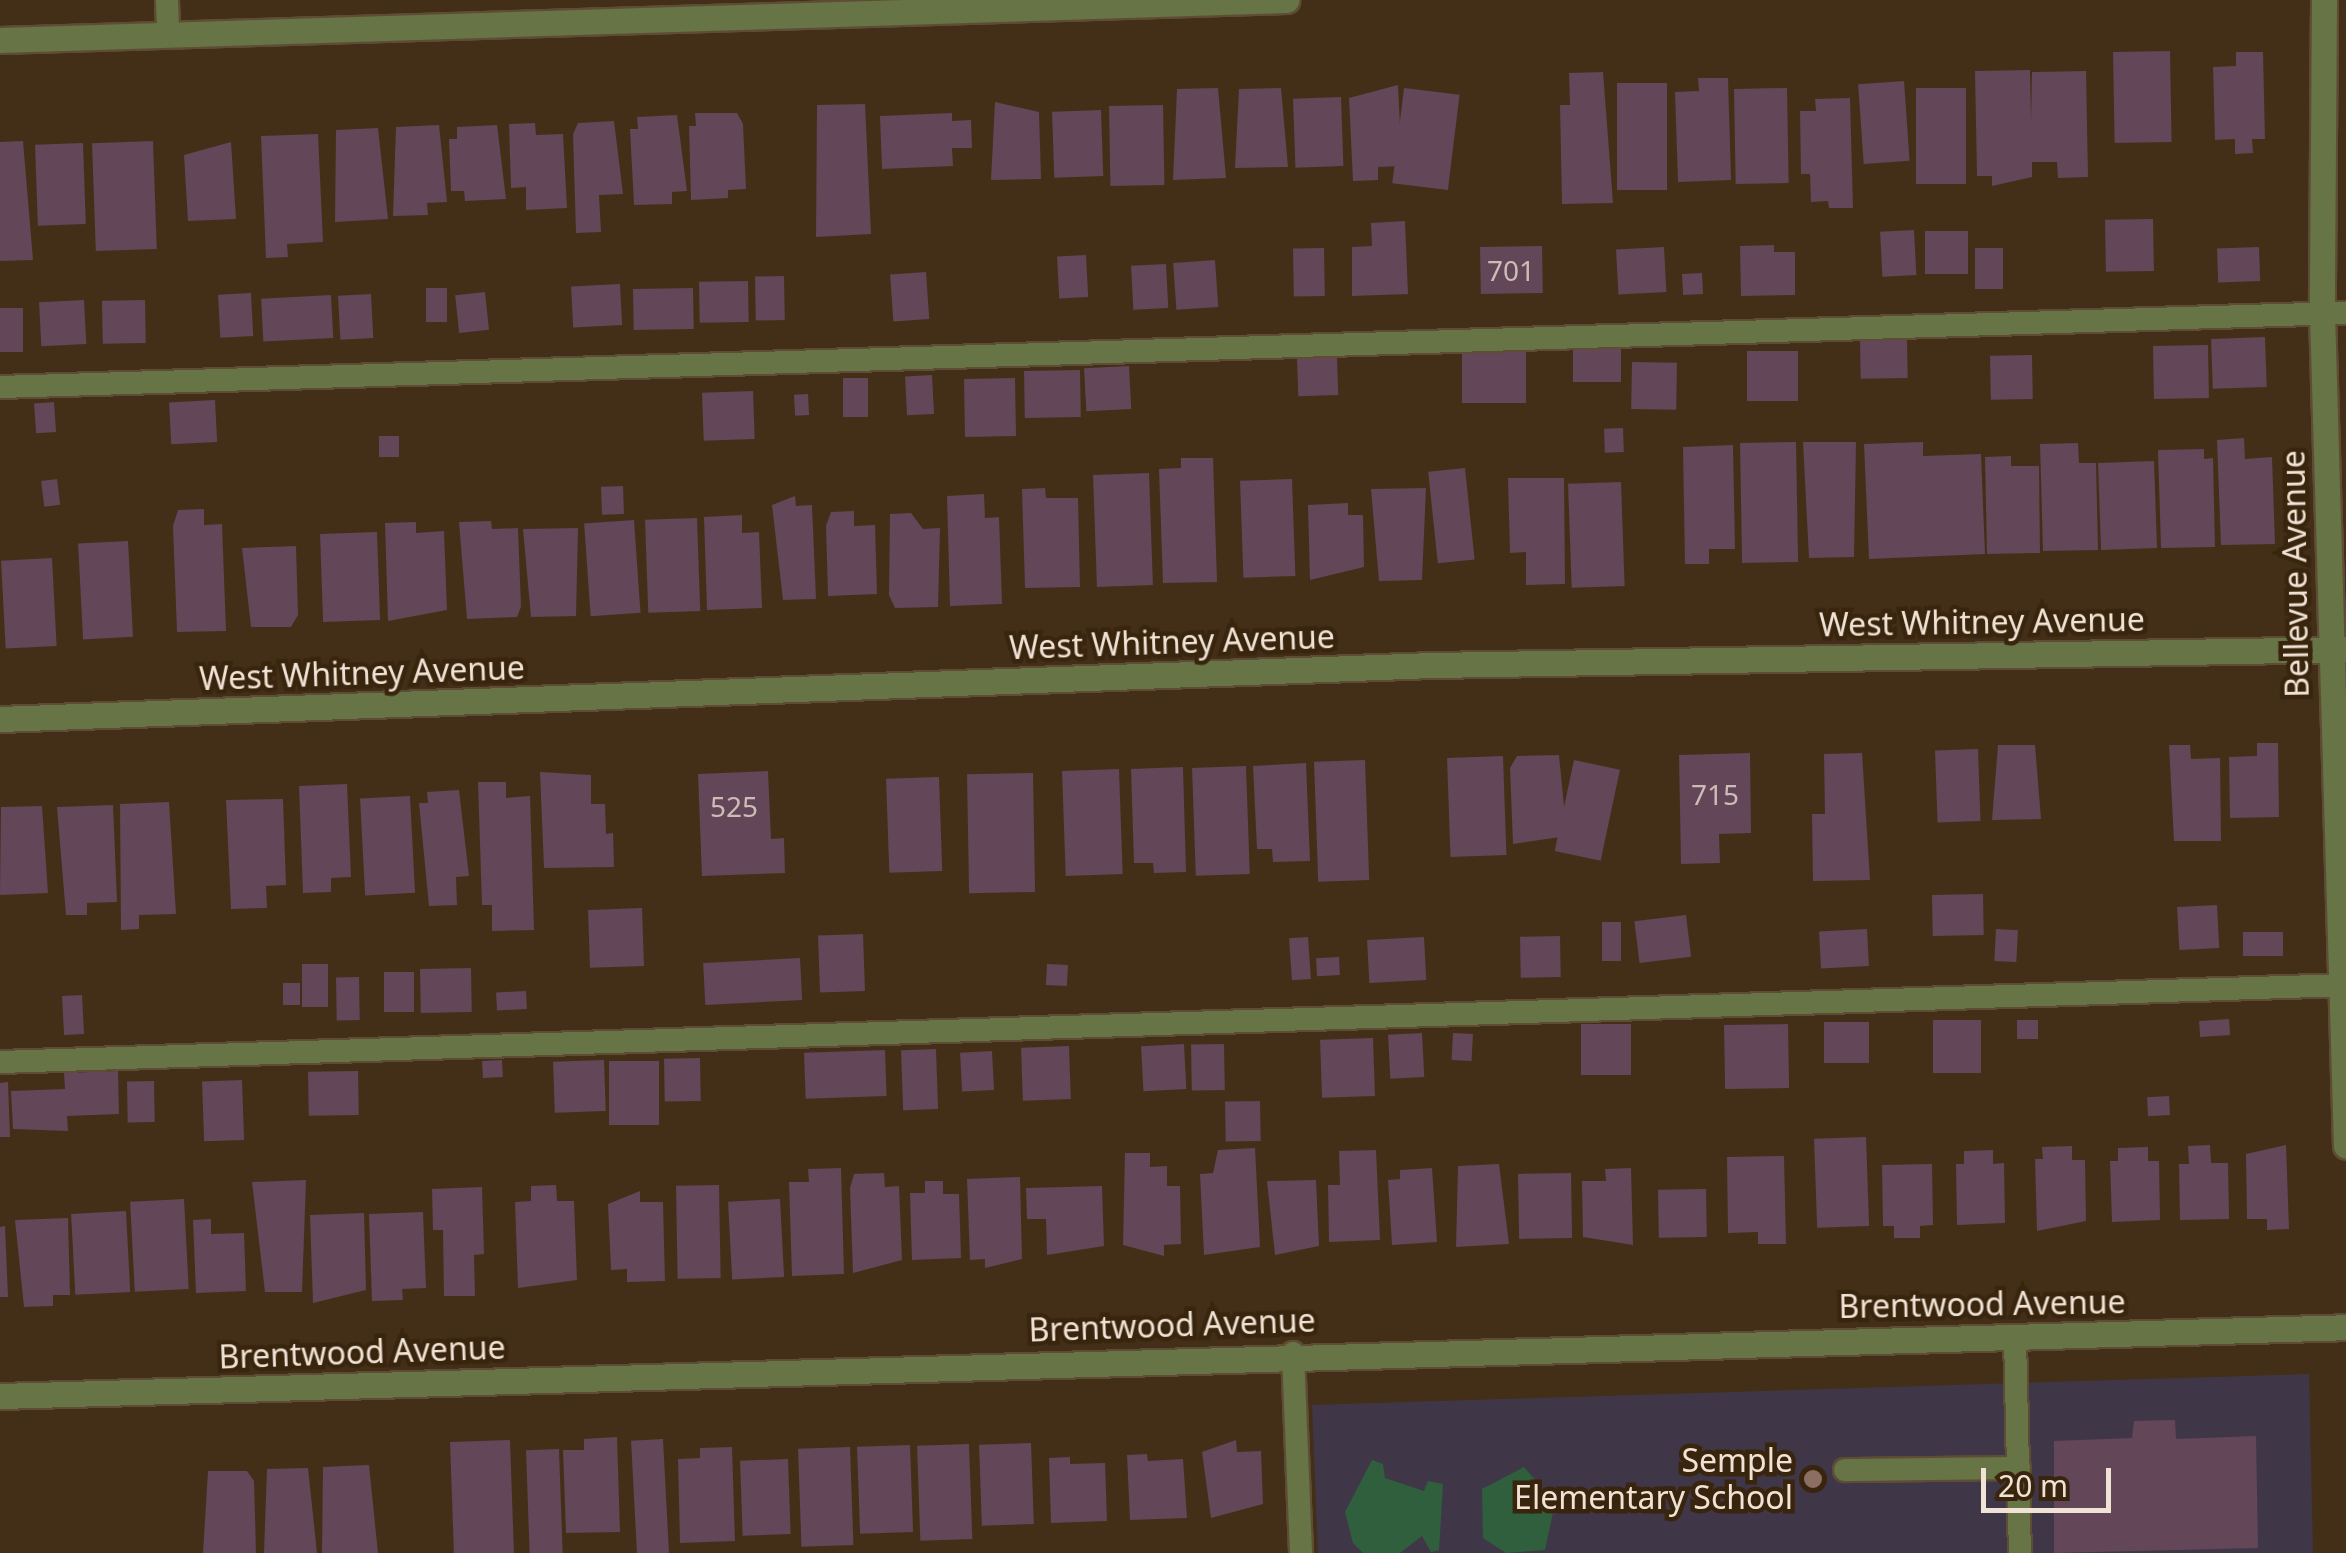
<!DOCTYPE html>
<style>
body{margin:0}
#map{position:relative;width:2346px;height:1553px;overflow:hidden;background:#432f17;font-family:"Noto Sans",sans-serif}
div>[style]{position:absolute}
.education>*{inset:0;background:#3f3748}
.green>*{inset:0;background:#2f5f3c}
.building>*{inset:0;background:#634658;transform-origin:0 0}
.roads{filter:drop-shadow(2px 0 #5f4c35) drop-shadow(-2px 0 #5f4c35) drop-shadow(0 2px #5f4c35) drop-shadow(0 -2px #5f4c35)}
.service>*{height:22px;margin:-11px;padding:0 11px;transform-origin:11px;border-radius:11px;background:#677445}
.minor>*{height:25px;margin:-12.5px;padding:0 12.5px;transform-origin:12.5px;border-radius:12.5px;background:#677445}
.dots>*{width:28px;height:28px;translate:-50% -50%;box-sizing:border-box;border:5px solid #39250d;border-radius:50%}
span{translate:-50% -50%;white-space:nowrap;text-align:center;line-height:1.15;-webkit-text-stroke:9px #39250d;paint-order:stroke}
.number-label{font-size:28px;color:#cdbcb6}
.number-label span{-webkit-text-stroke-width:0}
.street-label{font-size:32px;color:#f0e3d5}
.poi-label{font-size:32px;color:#f0e3d5}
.right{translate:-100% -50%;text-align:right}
.scale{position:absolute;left:1981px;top:1468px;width:130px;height:45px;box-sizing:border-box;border:5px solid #f0e3d5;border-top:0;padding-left:12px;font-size:30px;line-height:35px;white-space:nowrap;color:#f0e3d5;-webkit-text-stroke:8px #39250d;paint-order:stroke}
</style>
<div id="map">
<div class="education">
<i style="clip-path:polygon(2309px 1374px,2313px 1553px,1318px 1553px,1312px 1405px)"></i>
</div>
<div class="green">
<i style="clip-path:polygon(1372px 1460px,1383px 1464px,1385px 1478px,1424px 1491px,1428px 1481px,1443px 1484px,1439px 1550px,1431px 1552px,1422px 1536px,1400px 1553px,1363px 1553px,1353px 1543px,1345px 1512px)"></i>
<i style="clip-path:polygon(1524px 1467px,1555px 1503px,1545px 1550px,1506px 1553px,1483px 1538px,1482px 1489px)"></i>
</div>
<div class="building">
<i style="left:2170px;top:51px;width:91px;height:57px;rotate:89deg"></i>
<i style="clip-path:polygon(2236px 52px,2263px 52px,2265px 139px,2252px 139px,2253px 153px,2235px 154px,2235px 139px,2215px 140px,2213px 67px,2236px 66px)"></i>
<i style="clip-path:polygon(2030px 70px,2031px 121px,2032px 72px,2086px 71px,2088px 177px,2058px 178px,2057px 162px,2032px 162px,2032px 177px,1992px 186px,1992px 176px,1977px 176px,1975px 71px)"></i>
<i style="clip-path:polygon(1603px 72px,1613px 203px,1562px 204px,1560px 105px,1570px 105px,1569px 73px)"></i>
<i style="clip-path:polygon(1698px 78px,1728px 78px,1731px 180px,1678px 182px,1675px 92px,1699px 91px)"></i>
<i style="left:1904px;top:81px;width:80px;height:46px;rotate:86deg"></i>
<i style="left:1617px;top:83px;width:50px;height:107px"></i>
<i style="clip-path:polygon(1398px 85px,1402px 166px,1378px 167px,1378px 180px,1353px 181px,1349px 98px)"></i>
<i style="clip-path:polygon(1218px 88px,1226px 178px,1173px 180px,1177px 89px)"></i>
<i style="clip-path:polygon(1281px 88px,1288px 167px,1235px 168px,1239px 89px)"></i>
<i style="left:1404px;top:88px;width:56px;height:96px;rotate:7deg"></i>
<i style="left:1787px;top:88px;width:95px;height:53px;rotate:89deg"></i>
<i style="left:1916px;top:88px;width:50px;height:96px"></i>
<i style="left:1341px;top:97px;width:69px;height:48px;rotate:88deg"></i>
<i style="clip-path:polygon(1850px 98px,1853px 208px,1829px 208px,1828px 201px,1811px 202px,1810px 174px,1801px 174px,1800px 111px,1816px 111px,1815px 99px)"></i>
<i style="clip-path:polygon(995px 102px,1039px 112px,1041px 179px,991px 180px)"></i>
<i style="clip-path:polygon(865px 104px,871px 234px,816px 237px,817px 105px)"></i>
<i style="left:1163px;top:105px;width:80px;height:54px;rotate:89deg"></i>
<i style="left:1101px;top:110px;width:66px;height:49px;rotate:88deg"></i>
<i style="clip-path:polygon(695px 113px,737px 113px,743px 124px,746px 189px,728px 190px,728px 198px,691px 200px,689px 126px,696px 126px)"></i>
<i style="clip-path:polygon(952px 113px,952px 121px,971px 120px,972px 148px,952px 148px,953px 166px,882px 169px,880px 116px)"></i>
<i style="clip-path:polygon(677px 115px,687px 191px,672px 192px,672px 204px,634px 205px,630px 129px,638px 129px,637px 117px)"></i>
<i style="clip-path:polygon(614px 121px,623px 194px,599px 195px,601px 232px,576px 233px,573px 134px,578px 123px)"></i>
<i style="clip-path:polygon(535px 123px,536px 135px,563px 134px,567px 208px,526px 210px,526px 187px,511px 188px,509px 124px)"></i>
<i style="clip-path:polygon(439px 125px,447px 202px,427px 203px,428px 215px,393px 216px,396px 127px)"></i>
<i style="clip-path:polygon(497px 125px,506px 199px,465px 201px,464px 191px,451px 191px,449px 139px,457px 139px,457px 127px)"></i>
<i style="clip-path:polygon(378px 128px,388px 219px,335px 222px,336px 130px)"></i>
<i style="clip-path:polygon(318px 134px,323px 242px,287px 244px,288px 257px,266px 258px,261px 136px)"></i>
<i style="clip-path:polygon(23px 141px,33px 260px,0 261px,0 142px)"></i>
<i style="left:153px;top:141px;width:108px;height:61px;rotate:88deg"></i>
<i style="clip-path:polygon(231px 142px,236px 219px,188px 221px,184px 155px)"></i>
<i style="left:83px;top:143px;width:81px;height:48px;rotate:88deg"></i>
<i style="left:2153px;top:219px;width:52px;height:48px;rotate:89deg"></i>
<i style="clip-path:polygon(1405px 221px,1408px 294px,1352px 296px,1352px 247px,1372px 246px,1371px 223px)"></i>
<i style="left:1914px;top:230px;width:45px;height:34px;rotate:87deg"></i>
<i style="left:1968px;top:231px;width:43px;height:43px;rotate:90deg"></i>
<i style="clip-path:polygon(1774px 245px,1774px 252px,1795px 252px,1795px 295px,1741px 296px,1740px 246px)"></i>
<i style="left:1542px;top:246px;width:47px;height:62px;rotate:89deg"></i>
<i style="left:1664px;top:247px;width:45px;height:48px;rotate:87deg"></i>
<i style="left:2259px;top:247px;width:34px;height:42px;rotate:88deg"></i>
<i style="left:1324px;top:248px;width:48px;height:31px;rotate:89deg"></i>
<i style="left:1975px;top:248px;width:28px;height:41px"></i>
<i style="left:1086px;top:255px;width:42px;height:29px;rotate:87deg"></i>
<i style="left:1215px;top:260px;width:47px;height:42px;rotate:86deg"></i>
<i style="left:1166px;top:264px;width:44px;height:35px;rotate:87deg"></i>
<i style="left:926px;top:272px;width:47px;height:36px;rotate:86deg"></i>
<i style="left:1702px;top:273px;width:21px;height:20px;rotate:87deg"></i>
<i style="left:784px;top:276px;width:44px;height:29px;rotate:89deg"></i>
<i style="left:748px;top:281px;width:41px;height:49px;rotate:89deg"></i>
<i style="left:620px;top:284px;width:41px;height:49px;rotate:87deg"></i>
<i style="left:426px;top:288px;width:21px;height:34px"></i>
<i style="left:693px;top:288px;width:41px;height:60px;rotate:89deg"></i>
<i style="left:485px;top:292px;width:38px;height:30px;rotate:84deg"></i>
<i style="left:251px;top:293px;width:43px;height:33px;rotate:87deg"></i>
<i style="left:371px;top:294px;width:44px;height:33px;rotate:87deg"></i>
<i style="left:331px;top:295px;width:43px;height:70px;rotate:87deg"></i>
<i style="left:84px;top:300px;width:44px;height:45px;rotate:87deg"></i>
<i style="left:145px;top:300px;width:43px;height:43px;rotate:89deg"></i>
<i style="left:0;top:308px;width:23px;height:44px"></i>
<i style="left:2265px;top:337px;width:50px;height:54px;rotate:88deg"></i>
<i style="left:1907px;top:339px;width:39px;height:47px;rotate:89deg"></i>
<i style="left:1462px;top:343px;width:64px;height:60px"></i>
<i style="left:1573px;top:344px;width:48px;height:38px"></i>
<i style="left:2208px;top:345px;width:53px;height:55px;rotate:89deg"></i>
<i style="left:1747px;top:351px;width:51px;height:50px"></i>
<i style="left:2032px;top:355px;width:44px;height:42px;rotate:89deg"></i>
<i style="left:1337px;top:357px;width:38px;height:40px;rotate:88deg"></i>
<i style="left:1632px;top:362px;width:45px;height:47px;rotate:1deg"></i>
<i style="left:1129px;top:366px;width:43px;height:45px;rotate:87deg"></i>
<i style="left:1080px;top:370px;width:47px;height:56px;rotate:89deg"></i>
<i style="left:932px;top:375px;width:39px;height:27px;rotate:87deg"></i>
<i style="left:843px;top:378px;width:25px;height:39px"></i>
<i style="left:1015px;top:378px;width:58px;height:51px;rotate:89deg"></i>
<i style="left:753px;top:391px;width:48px;height:51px;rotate:88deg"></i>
<i style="left:808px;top:394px;width:21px;height:14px;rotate:87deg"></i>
<i style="left:215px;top:400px;width:42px;height:46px;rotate:87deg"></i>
<i style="left:54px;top:402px;width:30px;height:20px;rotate:86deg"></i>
<i style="left:1623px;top:428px;width:24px;height:19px;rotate:88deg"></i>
<i style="left:379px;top:436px;width:20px;height:21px"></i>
<i style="clip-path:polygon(2244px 438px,2245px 459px,2272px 457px,2275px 544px,2221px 545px,2217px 440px)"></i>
<i style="left:1796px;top:442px;width:120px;height:56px;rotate:89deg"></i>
<i style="clip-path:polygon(1803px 442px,1856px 442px,1854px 557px,1809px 558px)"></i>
<i style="clip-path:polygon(1923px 442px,1923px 456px,1981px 454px,1985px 554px,1869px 559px,1864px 444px)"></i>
<i style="clip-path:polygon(2078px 443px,2079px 463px,2096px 463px,2098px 550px,2043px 551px,2040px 444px)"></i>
<i style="clip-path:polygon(1733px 445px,1735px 549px,1709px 549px,1709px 564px,1685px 564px,1683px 447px)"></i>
<i style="clip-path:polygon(2204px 449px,2204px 459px,2213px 458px,2215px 547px,2161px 548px,2158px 450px)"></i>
<i style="clip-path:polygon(2011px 456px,2011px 466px,2039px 466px,2040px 553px,1987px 554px,1985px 457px)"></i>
<i style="clip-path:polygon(1181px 458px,1213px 458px,1217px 582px,1163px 583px,1159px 469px,1181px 468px)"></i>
<i style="left:2154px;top:461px;width:87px;height:56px;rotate:88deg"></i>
<i style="left:1465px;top:468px;width:92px;height:37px;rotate:84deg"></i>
<i style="left:1149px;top:473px;width:112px;height:56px;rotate:88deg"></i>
<i style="clip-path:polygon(1508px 478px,1564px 478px,1565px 584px,1526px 585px,1526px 552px,1510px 553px)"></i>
<i style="left:57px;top:479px;width:26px;height:16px;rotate:83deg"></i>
<i style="left:1292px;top:479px;width:97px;height:52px;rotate:88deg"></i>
<i style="left:1621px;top:482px;width:104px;height:53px;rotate:88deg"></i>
<i style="left:623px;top:486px;width:28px;height:22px;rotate:88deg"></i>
<i style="clip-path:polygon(1045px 488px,1046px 498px,1078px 498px,1080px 587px,1025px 588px,1022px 489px)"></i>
<i style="clip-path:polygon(1426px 488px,1422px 580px,1379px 581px,1371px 489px)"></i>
<i style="clip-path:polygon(984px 494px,985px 518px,999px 517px,1002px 604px,950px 606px,947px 496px)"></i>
<i style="clip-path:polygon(795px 496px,796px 506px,812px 505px,816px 599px,783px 600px,772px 505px)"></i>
<i style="clip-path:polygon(1348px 503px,1348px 515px,1363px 515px,1364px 567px,1310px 580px,1308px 505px)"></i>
<i style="clip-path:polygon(204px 509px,204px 525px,222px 524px,226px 631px,177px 632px,173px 526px,178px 510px)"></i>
<i style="clip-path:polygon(854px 511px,854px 526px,875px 525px,877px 594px,828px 596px,826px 526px,831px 512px)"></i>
<i style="clip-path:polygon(911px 513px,923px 529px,940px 528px,938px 607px,895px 608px,889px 595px,890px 514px)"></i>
<i style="clip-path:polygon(742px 515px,742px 533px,759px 532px,762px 608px,707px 610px,704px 517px)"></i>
<i style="left:697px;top:518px;width:93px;height:52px;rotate:88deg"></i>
<i style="left:634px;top:520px;width:93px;height:50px;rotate:86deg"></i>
<i style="clip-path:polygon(491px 521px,492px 529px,518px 528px,521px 607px,517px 617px,467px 619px,459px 522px)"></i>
<i style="clip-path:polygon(416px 522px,416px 533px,444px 531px,447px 610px,388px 621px,385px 523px)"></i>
<i style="clip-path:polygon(578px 528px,576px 616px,531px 617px,523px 529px)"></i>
<i style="left:377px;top:532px;width:88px;height:57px;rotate:88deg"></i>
<i style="left:128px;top:541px;width:96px;height:50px;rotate:87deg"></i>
<i style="clip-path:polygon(296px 546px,298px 615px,291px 627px,251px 627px,242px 548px)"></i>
<i style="left:52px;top:558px;width:88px;height:51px;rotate:87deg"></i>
<i style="clip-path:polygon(2257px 743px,2278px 743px,2279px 817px,2230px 818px,2229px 757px,2257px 756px)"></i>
<i style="clip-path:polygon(1998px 745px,2035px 745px,2041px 819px,1992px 820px)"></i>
<i style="clip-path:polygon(2169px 745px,2190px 745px,2191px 759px,2220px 758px,2221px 841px,2174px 841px)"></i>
<i style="left:1978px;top:749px;width:72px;height:43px;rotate:88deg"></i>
<i style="clip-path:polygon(1750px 753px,1751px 833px,1719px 834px,1720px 863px,1681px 864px,1679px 755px)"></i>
<i style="clip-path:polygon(1862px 753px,1870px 880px,1813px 881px,1812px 814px,1825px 814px,1824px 754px)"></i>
<i style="clip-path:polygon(1559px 755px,1567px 836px,1513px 844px,1510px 768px,1517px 756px)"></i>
<i style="left:1503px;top:756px;width:99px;height:56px;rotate:88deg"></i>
<i style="left:1365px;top:760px;width:120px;height:51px;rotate:88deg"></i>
<i style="left:1574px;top:760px;width:47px;height:93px;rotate:12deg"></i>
<i style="clip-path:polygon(1306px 763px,1310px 861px,1273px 862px,1272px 849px,1257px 849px,1253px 766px)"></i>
<i style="left:1246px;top:766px;width:108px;height:54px;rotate:88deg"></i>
<i style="clip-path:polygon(1183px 767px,1186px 872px,1154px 873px,1153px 863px,1134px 863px,1131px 769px)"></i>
<i style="left:1119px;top:769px;width:105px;height:57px;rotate:88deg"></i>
<i style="clip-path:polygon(768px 771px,771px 839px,784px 838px,785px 873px,702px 876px,698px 774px)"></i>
<i style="clip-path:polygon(540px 772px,591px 775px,591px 804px,605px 804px,606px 834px,613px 833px,614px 867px,544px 868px)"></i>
<i style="left:1033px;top:773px;width:119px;height:66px;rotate:89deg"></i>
<i style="left:939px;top:777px;width:94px;height:53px;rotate:88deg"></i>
<i style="clip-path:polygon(478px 782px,506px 782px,506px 798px,530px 796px,534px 930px,492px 931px,492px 905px,482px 905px)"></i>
<i style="clip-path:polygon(347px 784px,351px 877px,331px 878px,331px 892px,303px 893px,299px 786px)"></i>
<i style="clip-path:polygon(459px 790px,469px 876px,456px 877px,457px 905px,429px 906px,419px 803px,428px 803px,427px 792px)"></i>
<i style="left:410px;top:796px;width:97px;height:50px;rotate:87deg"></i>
<i style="clip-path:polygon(283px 799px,286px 885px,266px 886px,267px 908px,231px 909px,226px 800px)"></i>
<i style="clip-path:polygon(169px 802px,176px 914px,139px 915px,139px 929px,121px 930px,120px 804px)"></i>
<i style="clip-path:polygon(113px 805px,117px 902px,87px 903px,87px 915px,66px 915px,57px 807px)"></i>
<i style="clip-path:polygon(42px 806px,48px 893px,0 895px,1px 807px)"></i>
<i style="left:1983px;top:894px;width:41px;height:51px;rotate:89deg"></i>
<i style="left:2217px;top:905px;width:43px;height:40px;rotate:87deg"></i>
<i style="left:642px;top:908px;width:58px;height:54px;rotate:88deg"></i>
<i style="left:1686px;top:915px;width:42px;height:52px;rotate:83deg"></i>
<i style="left:1602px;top:922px;width:19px;height:39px"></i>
<i style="left:1867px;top:929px;width:37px;height:48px;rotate:87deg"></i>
<i style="left:1996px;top:929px;width:22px;height:32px;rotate:3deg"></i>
<i style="left:2243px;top:932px;width:40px;height:24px"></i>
<i style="left:863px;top:934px;width:57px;height:45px;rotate:88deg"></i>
<i style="left:1560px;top:936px;width:41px;height:40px;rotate:89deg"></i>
<i style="left:1308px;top:937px;width:42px;height:19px;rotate:86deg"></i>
<i style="left:1424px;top:937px;width:43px;height:57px;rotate:87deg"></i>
<i style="left:1339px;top:957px;width:18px;height:23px;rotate:87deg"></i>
<i style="left:800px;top:958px;width:42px;height:97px;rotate:87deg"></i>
<i style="left:302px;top:964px;width:26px;height:43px"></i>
<i style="left:1047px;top:964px;width:21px;height:21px;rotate:3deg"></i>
<i style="left:471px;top:968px;width:44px;height:51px;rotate:89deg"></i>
<i style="left:384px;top:972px;width:30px;height:40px"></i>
<i style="left:359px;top:977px;width:43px;height:23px;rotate:89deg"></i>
<i style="left:283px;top:983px;width:17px;height:22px"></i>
<i style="left:526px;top:991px;width:18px;height:30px;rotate:87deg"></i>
<i style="left:82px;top:995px;width:39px;height:20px;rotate:87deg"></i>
<i style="left:2229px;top:1019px;width:16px;height:30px;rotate:86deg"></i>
<i style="left:1933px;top:1020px;width:48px;height:53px"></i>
<i style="left:2017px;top:1020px;width:21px;height:19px"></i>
<i style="left:1869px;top:1022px;width:41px;height:45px;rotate:90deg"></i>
<i style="left:1581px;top:1024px;width:50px;height:51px"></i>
<i style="left:1788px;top:1024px;width:64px;height:64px;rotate:89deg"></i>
<i style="left:1422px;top:1033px;width:44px;height:34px;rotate:87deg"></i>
<i style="left:1453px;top:1033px;width:20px;height:27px;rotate:3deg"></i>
<i style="left:1373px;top:1038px;width:58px;height:53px;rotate:88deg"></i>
<i style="left:1184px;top:1044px;width:45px;height:43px;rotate:87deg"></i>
<i style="left:1224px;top:1044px;width:46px;height:33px;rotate:89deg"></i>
<i style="left:1069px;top:1046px;width:53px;height:48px;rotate:88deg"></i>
<i style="left:936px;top:1049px;width:60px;height:35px;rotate:88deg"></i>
<i style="left:885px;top:1050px;width:46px;height:81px;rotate:88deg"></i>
<i style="left:992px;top:1051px;width:39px;height:32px;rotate:87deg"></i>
<i style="left:700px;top:1058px;width:43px;height:36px;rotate:89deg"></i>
<i style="left:502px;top:1060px;width:17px;height:20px;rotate:87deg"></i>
<i style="left:604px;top:1060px;width:51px;height:51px;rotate:88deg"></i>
<i style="left:609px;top:1061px;width:50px;height:64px"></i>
<i style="clip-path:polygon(118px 1071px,119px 1114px,67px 1116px,68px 1131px,13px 1129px,11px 1091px,65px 1089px,64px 1073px)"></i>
<i style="left:358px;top:1071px;width:44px;height:50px;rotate:89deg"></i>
<i style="left:242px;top:1080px;width:60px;height:40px;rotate:88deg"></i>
<i style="left:154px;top:1081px;width:41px;height:27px;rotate:89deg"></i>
<i style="clip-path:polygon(8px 1082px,10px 1137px,0 1137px,0 1083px)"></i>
<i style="left:2169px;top:1096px;width:19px;height:22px;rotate:87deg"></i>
<i style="left:1260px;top:1101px;width:40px;height:35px;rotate:89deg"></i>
<i style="left:1866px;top:1137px;width:89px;height:52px;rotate:88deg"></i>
<i style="clip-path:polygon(2210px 1145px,2211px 1163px,2228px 1163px,2229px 1219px,2180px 1220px,2179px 1164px,2189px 1164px,2188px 1146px)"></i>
<i style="clip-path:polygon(2286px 1145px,2289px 1229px,2267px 1230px,2267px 1219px,2247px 1219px,2246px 1154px)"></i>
<i style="clip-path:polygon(2072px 1146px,2072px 1160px,2085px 1160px,2086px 1221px,2037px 1231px,2035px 1159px,2043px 1159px,2042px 1147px)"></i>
<i style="clip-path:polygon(2148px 1147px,2148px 1161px,2159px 1161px,2160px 1220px,2112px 1222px,2110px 1161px,2118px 1161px,2118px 1148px)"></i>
<i style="clip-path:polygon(1255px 1148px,1260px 1247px,1204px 1255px,1200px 1174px,1213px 1173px,1218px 1150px)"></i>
<i style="clip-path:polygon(1376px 1150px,1380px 1240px,1329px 1242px,1328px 1185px,1340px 1185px,1339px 1151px)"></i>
<i style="clip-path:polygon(1993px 1150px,1993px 1164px,2004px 1163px,2005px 1223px,1957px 1225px,1956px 1164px,1964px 1164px,1964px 1151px)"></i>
<i style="clip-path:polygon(1125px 1153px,1150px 1153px,1150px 1167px,1167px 1166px,1167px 1186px,1180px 1186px,1181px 1244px,1164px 1245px,1164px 1256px,1123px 1245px)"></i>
<i style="clip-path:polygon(1784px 1156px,1786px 1244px,1758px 1244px,1758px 1232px,1728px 1233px,1727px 1157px)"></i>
<i style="clip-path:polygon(1499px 1164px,1509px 1244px,1456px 1247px,1458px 1166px)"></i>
<i style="clip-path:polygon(1932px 1164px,1933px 1225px,1920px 1226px,1920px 1238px,1894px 1238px,1894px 1226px,1883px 1226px,1882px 1165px)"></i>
<i style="clip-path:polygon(841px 1168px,844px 1274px,792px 1276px,789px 1182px,809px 1182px,808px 1169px)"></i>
<i style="clip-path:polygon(1432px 1168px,1437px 1242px,1392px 1245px,1388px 1180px,1400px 1179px,1400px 1170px)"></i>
<i style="clip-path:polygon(1631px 1168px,1633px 1245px,1583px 1237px,1582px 1181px,1606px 1181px,1605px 1169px)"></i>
<i style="clip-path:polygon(884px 1173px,885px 1187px,899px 1186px,902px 1260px,853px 1273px,850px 1188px,854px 1174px)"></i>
<i style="left:1571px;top:1173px;width:65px;height:53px;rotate:89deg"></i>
<i style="clip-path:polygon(1020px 1177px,1022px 1259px,985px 1268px,985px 1259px,970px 1260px,967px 1179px)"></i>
<i style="clip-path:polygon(306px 1180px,302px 1292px,265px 1292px,252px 1182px)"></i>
<i style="clip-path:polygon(1316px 1180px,1319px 1246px,1275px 1255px,1267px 1181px)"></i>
<i style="clip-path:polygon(925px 1181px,943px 1181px,943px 1194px,959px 1194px,961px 1258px,912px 1260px,910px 1193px,925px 1193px)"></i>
<i style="clip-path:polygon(556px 1185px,557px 1201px,574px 1201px,577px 1280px,518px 1288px,515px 1202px,531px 1201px,531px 1186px)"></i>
<i style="left:719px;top:1185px;width:93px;height:43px;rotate:89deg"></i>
<i style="clip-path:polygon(1102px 1186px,1104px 1246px,1047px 1255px,1046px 1219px,1027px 1219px,1026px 1188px)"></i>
<i style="clip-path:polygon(482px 1187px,484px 1254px,474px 1255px,475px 1296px,444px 1296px,443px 1230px,433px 1230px,432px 1189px)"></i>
<i style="left:1706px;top:1189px;width:48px;height:48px;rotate:89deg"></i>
<i style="clip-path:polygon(640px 1191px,640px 1202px,663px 1202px,665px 1281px,627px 1282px,627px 1269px,611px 1270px,608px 1204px)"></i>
<i style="left:184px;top:1199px;width:90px;height:54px;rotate:87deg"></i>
<i style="left:780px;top:1199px;width:78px;height:52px;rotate:87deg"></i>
<i style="left:126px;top:1211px;width:81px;height:55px;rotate:87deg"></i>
<i style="clip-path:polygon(423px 1212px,426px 1288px,402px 1289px,403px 1300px,372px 1301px,369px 1214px)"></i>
<i style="clip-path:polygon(364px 1213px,366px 1290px,313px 1303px,310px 1215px)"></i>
<i style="clip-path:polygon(68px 1218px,70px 1295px,53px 1295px,53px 1306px,24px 1307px,15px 1220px)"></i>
<i style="clip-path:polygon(211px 1219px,211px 1234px,244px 1233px,246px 1291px,196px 1293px,193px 1220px)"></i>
<i style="clip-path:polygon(5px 1226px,8px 1297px,0 1297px,0 1227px)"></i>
<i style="clip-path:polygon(2175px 1420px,2176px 1439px,2256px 1436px,2258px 1548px,2054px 1553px,2054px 1441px,2132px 1438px,2134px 1421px)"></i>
<i style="clip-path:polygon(617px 1437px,620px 1532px,566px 1533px,563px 1450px,584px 1450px,584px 1439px)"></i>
<i style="left:663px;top:1439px;width:114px;height:32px;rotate:87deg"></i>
<i style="left:510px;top:1440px;width:113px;height:60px;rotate:88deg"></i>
<i style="clip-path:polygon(1236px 1440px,1237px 1452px,1261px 1451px,1263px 1504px,1211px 1518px,1202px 1452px)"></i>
<i style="left:1031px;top:1443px;width:81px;height:52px;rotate:88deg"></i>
<i style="left:969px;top:1444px;width:95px;height:52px;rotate:88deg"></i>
<i style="left:910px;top:1445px;width:87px;height:53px;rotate:88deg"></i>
<i style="clip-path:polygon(732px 1447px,735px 1541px,680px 1543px,678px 1459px,700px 1458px,700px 1448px)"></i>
<i style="left:850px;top:1447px;width:98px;height:52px;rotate:88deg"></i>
<i style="left:559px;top:1449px;width:104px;height:33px;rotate:88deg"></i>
<i style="clip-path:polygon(1147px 1454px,1148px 1461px,1183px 1459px,1187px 1518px,1130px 1520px,1127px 1455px)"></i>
<i style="clip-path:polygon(1070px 1457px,1070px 1464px,1105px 1463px,1107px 1521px,1051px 1523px,1049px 1458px)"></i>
<i style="left:788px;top:1459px;width:75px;height:48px;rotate:88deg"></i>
<i style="clip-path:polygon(369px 1465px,378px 1553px,322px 1553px,323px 1467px)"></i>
<i style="clip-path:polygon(308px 1468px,317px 1553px,264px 1553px,267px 1469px)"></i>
<i style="clip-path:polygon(208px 1471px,247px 1471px,254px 1481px,256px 1553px,203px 1553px)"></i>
</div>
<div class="roads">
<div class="service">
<i style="left:167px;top:0;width:34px;rotate:88deg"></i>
<i style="left:0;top:387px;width:2347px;rotate:-1.81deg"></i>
<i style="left:0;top:1062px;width:2347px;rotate:-1.88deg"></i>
<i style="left:2015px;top:1336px;width:217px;rotate:88.7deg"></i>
<i style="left:1293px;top:1353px;width:200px;rotate:87.7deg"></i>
<i style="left:1845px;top:1470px;width:174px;rotate:-0.7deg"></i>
</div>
<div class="minor">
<i style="left:2324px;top:0;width:313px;rotate:90.4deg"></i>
<i style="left:2322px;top:313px;width:833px;rotate:88.35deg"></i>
<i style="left:0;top:40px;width:1287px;rotate:-1.78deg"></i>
<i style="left:0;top:719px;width:1434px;rotate:-2.16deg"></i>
<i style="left:1433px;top:665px;width:913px;rotate:-1deg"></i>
<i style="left:0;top:1396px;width:2347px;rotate:-1.68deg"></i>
</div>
</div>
<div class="dots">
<i style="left:1813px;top:1479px;background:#8d6e63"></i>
</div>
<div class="number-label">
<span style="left:1511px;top:270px">701</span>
<span style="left:1715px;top:794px">715</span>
<span style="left:734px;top:806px">525</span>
</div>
<div class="street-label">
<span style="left:2295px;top:574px;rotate:-91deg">Bellevue Avenue</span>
<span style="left:1982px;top:622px;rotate:-1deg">West Whitney Avenue</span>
<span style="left:1172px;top:642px;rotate:-2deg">West Whitney Avenue</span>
<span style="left:362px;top:673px;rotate:-2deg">West Whitney Avenue</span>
<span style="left:1982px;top:1304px;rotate:-1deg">Brentwood Avenue</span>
<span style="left:1172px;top:1325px;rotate:-2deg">Brentwood Avenue</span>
<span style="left:362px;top:1352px;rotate:-2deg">Brentwood Avenue</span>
</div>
<div class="poi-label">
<span class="right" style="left:1793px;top:1479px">Semple<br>Elementary School</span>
</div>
<div class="scale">20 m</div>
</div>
